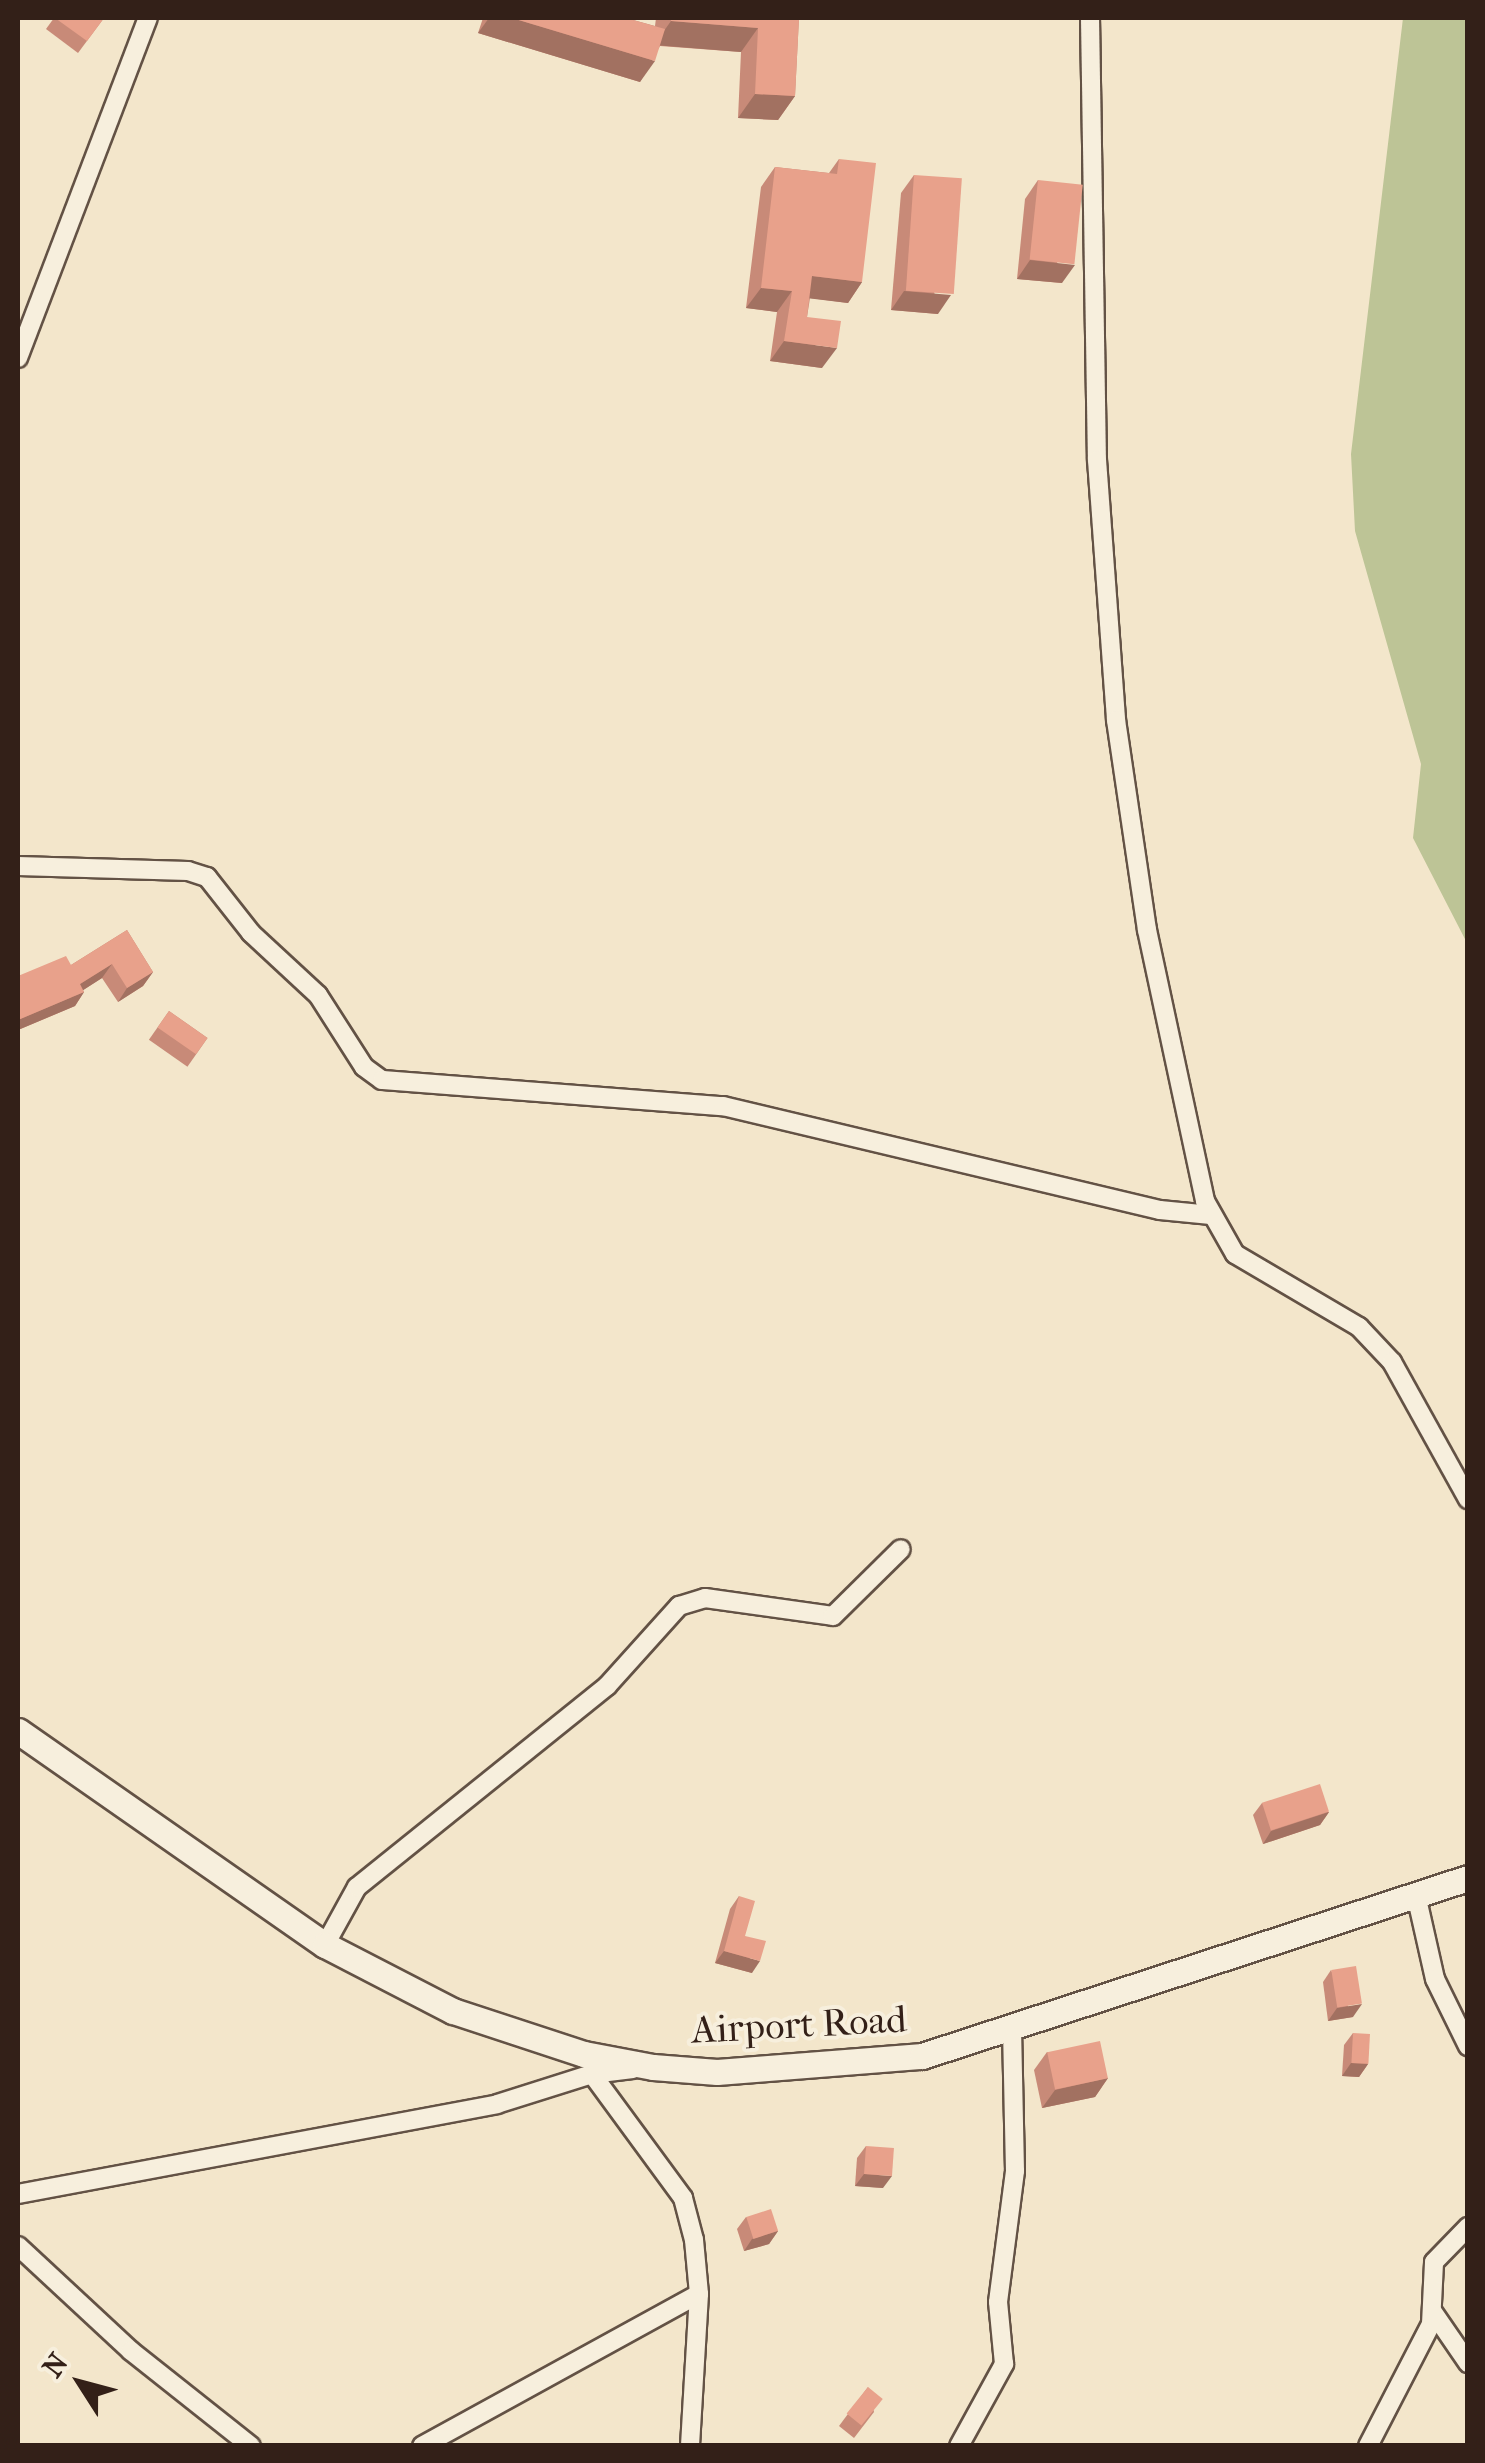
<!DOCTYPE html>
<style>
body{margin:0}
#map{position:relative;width:1485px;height:2463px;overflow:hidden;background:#f3e6cb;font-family:"IM FELL French Canon",serif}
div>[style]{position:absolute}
.green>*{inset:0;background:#bdc496}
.roads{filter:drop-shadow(2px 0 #635245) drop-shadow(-2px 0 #635245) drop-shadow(0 2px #635245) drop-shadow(0 -2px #635245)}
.minor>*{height:18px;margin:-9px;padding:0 9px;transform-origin:9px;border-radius:9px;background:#f7efdd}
.secondary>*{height:25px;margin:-12.5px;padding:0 12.5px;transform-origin:12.5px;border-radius:12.5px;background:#f7efdd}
.wall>*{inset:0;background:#c88a78;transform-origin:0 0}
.shaded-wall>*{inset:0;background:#a27161}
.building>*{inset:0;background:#e8a18b;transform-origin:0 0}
span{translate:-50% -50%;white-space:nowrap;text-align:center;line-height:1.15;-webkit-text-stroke:8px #f7efdd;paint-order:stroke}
.street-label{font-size:38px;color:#332018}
.frame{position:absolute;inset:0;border:20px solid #332018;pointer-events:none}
.north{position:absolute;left:30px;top:2333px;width:100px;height:100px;-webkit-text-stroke:8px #f7efdd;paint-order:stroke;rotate:306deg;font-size:28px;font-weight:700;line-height:40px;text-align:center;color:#332018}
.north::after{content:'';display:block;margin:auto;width:35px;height:45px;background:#332018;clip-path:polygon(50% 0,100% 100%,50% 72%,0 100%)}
</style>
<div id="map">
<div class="green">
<i style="clip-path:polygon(1403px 18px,1467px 18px,1467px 943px,1413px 838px,1421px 764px,1355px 531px,1351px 454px)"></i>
</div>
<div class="roads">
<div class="minor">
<i style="left:1090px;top:18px;width:442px;rotate:89.1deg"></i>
<i style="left:1097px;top:460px;width:261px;rotate:85.8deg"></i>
<i style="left:1116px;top:720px;width:212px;rotate:81.6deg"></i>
<i style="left:1147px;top:930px;width:277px;rotate:77.9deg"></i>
<i style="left:1205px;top:1201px;width:61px;rotate:60.5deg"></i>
<i style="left:1235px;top:1254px;width:144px;rotate:30.5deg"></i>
<i style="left:1359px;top:1327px;width:48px;rotate:46.7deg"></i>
<i style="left:1392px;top:1362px;width:157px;rotate:61deg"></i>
<i style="left:18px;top:358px;width:364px;rotate:-69.1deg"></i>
<i style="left:18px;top:866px;width:170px;rotate:1.7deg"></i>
<i style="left:188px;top:871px;width:20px;rotate:18deg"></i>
<i style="left:207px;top:877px;width:71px;rotate:51.8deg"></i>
<i style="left:251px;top:933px;width:91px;rotate:42.8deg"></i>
<i style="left:318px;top:995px;width:85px;rotate:57.4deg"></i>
<i style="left:364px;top:1067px;width:22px;rotate:36deg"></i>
<i style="left:382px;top:1080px;width:342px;rotate:4.4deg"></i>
<i style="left:723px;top:1106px;width:449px;rotate:13.4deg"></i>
<i style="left:1160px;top:1210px;width:51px;rotate:5.6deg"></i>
<i style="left:1417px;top:1899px;width:82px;rotate:77.3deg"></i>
<i style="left:1435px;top:1979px;width:75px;rotate:63.8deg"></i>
<i style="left:325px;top:1945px;width:66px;rotate:-61.1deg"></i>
<i style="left:357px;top:1887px;width:321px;rotate:-38.8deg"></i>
<i style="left:607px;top:1686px;width:108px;rotate:-48deg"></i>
<i style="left:679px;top:1606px;width:27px;rotate:-17deg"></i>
<i style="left:705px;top:1598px;width:129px;rotate:8deg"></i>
<i style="left:833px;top:1616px;width:95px;rotate:-44.6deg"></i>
<i style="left:592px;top:2074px;width:154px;rotate:53.7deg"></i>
<i style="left:683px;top:2198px;width:43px;rotate:75.3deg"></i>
<i style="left:694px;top:2240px;width:54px;rotate:84.7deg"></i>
<i style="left:699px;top:2294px;width:152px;rotate:93.4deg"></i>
<i style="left:18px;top:2194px;width:487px;rotate:-10.6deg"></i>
<i style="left:497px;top:2104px;width:100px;rotate:-17.5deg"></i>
<i style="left:592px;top:2074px;width:41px;rotate:-7deg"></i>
<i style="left:18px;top:2246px;width:154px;rotate:42.9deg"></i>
<i style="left:131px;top:2351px;width:153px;rotate:38.4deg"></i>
<i style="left:1433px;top:2312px;width:62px;rotate:55.5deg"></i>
<i style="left:422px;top:2446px;width:316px;rotate:-28.8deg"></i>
<i style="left:959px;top:2446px;width:94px;rotate:-61.2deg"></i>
<i style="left:1004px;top:2364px;width:62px;rotate:-95.5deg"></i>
<i style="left:998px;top:2302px;width:132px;rotate:-82.6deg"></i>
<i style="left:1015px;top:2171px;width:140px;rotate:-91.2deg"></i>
<i style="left:1368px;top:2446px;width:137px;rotate:-62.7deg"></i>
<i style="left:1431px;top:2324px;width:62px;rotate:-87.2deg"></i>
<i style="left:1434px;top:2262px;width:49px;rotate:-45.8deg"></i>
</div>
<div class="secondary">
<i style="left:18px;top:1731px;width:374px;rotate:34.9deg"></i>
<i style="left:325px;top:1945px;width:144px;rotate:27.3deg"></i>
<i style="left:453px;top:2011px;width:138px;rotate:18.2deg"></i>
<i style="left:584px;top:2054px;width:70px;rotate:10.7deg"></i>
<i style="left:653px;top:2067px;width:64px;rotate:4.5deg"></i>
<i style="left:717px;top:2072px;width:206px;rotate:-4.5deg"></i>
<i style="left:922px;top:2056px;width:574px;rotate:-18.06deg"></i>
</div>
</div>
<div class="wall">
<i style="clip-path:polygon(54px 18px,104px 18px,78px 53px,46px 29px)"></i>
<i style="clip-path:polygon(483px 18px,626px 18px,655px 26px,656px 18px,799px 18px,795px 96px,778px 120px,738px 118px,741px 52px,660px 46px,640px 82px,478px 33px)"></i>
<i style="clip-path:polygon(839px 159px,862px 282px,848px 303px,810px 298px,807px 317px,822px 368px,770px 361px,777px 312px,746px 308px,761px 187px,775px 167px,829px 173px)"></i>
<i style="clip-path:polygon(914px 175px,938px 314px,891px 310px,901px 193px)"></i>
<i style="clip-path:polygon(1038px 180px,1062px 283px,1017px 279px,1025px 199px)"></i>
<i style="clip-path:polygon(127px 930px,153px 972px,143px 986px,118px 1002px,102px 978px,83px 990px,84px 992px,75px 1006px,18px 1030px,18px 976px,71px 965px)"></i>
<i style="left:169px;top:1011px;width:47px;height:35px;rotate:35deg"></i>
<i style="clip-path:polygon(1262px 1803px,1329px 1812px,1320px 1825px,1263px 1844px,1253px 1815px)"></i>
<i style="clip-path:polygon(739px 1896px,745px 1936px,752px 1973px,715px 1963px,730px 1909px)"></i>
<i style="clip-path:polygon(1331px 1970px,1353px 2017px,1328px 2021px,1323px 1982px)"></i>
<i style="clip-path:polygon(1353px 2033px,1368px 2064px,1359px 2077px,1342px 2076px,1344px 2045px)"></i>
<i style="clip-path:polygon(1047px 2052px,1108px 2078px,1095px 2097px,1042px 2108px,1034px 2070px)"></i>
<i style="clip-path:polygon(866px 2146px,883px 2188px,855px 2186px,857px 2158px)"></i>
<i style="clip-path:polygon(746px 2217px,778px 2231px,769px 2244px,744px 2251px,737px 2229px)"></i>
<i style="clip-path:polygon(868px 2387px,874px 2412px,854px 2438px,839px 2426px)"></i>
</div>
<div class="shaded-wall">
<i style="clip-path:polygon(489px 18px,512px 18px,655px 61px,640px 82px,478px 33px)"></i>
<i style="clip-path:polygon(671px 21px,758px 28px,741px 52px,654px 45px)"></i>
<i style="clip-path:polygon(755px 94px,795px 96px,778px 120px,738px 118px)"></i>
<i style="clip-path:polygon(1030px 260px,1075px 265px,1062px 283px,1017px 279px)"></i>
<i style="clip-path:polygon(812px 276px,862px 282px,848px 303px,798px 297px)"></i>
<i style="clip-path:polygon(761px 288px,792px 291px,777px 312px,746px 308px)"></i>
<i style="clip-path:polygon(904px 291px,951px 295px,938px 314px,891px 310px)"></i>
<i style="clip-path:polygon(784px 341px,837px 348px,822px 368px,770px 361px)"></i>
<i style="clip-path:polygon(112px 964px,102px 978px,71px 998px,80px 984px)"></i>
<i style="clip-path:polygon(153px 972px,143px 986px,118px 1002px,127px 988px)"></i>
<i style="clip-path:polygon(84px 992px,75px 1006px,18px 1030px,18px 1020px)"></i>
<i style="clip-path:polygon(1329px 1812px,1320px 1825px,1263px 1844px,1271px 1831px)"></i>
<i style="clip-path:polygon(724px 1951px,760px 1961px,752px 1973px,715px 1963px)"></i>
<i style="clip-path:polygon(1362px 2004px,1353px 2017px,1328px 2021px,1337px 2008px)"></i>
<i style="clip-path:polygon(1351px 2063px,1368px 2064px,1359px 2077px,1342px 2076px)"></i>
<i style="clip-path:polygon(1108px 2078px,1095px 2097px,1042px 2108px,1055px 2090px)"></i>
<i style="clip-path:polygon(864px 2174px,892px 2176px,883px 2188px,855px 2186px)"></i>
<i style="clip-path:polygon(778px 2231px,769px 2244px,744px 2251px,752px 2239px)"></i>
</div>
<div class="building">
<i style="clip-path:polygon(55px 18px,104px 18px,87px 41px)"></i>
<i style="clip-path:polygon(512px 18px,626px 18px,665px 29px,655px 61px)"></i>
<i style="clip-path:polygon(671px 18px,799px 18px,795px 96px,755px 94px,758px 28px,671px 21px)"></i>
<i style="clip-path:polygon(839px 159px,876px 163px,862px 282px,812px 276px,807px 317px,841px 321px,837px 348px,784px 341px,792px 291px,761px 288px,775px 167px,837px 174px)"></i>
<i style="left:914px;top:175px;width:48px;height:116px;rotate:4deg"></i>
<i style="left:1038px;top:180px;width:45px;height:80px;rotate:6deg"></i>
<i style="clip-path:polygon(127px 930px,153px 972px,127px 988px,112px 964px,80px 984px,84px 992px,18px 1020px,18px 976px,66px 956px,71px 965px)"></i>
<i style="left:169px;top:1011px;width:47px;height:20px;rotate:35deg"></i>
<i style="left:1320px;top:1784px;width:29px;height:61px;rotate:72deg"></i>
<i style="clip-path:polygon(739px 1896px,755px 1901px,745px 1936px,766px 1941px,760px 1961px,724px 1951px)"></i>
<i style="left:1356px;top:1966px;width:38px;height:25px;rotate:81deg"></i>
<i style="left:1353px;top:2033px;width:17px;height:30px;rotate:3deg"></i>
<i style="left:1100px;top:2041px;width:38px;height:54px;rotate:78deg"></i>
<i style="left:866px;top:2146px;width:28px;height:28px;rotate:4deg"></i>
<i style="left:771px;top:2209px;width:23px;height:26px;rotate:72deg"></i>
<i style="left:868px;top:2387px;width:19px;height:34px;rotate:39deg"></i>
</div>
<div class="street-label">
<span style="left:799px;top:2025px;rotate:-3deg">Airport Road</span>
</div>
<div class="frame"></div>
<div class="north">N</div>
</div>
